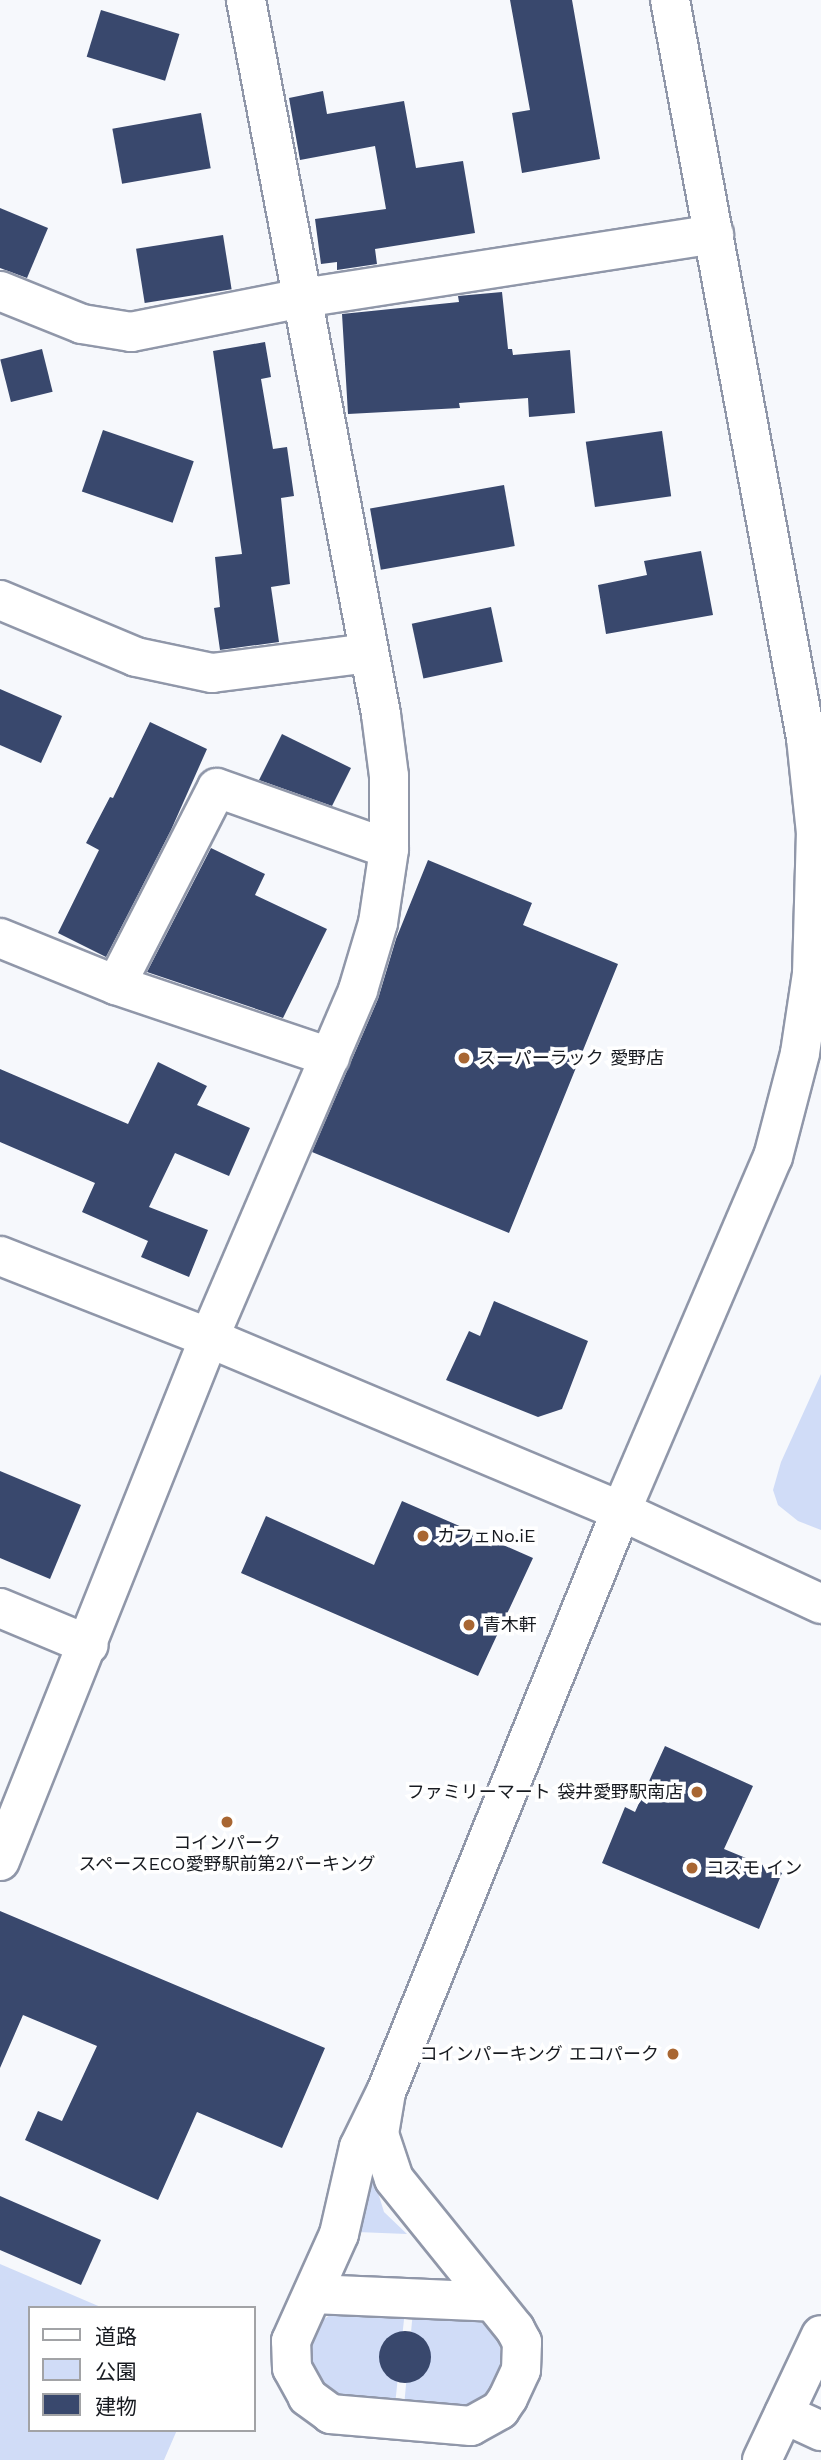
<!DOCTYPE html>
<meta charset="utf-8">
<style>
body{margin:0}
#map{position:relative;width:821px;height:2460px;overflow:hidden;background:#f6f8fc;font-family:"Work Sans","Noto Sans JP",sans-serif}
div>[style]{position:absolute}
.green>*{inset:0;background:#d0dcf7}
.building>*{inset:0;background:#39486d;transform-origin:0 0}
.round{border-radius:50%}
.roads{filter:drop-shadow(2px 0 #9097a9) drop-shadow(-2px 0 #9097a9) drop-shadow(0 2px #9097a9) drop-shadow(0 -2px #9097a9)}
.minor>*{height:38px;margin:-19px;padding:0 19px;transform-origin:19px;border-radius:19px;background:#fff}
.dots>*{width:19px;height:19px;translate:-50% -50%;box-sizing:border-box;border:4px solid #fff;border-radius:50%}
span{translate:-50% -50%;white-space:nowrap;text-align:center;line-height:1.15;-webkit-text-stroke:7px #fff;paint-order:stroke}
.poi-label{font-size:18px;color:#171a20}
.left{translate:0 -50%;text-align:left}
.right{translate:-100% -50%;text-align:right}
.legend{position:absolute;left:28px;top:2306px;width:228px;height:126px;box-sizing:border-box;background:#fff;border:2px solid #a2a3a6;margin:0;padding:9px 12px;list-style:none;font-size:21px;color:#171a20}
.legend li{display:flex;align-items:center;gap:14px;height:35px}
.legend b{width:35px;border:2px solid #a2a3a6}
</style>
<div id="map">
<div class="green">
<i style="clip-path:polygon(821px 1374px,821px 1530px,798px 1521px,778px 1505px,773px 1490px,781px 1462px)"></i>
<i style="clip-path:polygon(365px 2150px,384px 2212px,407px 2234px,357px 2232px)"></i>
<i style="clip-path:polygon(0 2264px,103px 2308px,30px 2308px,30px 2430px,177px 2430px,164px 2460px,0 2460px)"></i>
<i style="clip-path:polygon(405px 2310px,395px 2405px,334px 2397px,311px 2372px,309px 2345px,320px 2322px,336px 2311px)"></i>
<i style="clip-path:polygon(413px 2311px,477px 2318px,499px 2340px,502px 2366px,498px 2379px,475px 2408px,404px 2406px)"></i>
</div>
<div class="building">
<i style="clip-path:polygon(510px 0,572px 0,600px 159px,522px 173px,512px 113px,530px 110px)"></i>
<i style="left:101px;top:10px;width:82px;height:49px;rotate:17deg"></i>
<i style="clip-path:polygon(323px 91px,327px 114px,404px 101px,416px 168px,463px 161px,475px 233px,375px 249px,377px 264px,337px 270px,337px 262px,321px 264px,315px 219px,386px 209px,375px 146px,300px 160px,289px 98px)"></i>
<i style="left:201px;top:113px;width:56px;height:90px;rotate:80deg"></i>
<i style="clip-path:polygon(0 208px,48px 228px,27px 278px,0 268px)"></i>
<i style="left:223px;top:235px;width:55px;height:88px;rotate:81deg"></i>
<i style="clip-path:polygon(502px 292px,508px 349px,512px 349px,513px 355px,570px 350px,575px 413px,529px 417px,528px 398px,459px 403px,460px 408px,348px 414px,342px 314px,459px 302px,458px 296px)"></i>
<i style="clip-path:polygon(265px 342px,271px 377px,261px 379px,273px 449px,287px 447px,294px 496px,281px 498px,290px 584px,271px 587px,279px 642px,220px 650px,214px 608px,220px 607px,215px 557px,242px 554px,213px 351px)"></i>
<i style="left:42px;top:349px;width:44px;height:43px;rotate:76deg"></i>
<i style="left:103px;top:430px;width:96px;height:65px;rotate:19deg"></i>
<i style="left:662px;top:431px;width:66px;height:77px;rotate:82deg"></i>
<i style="left:504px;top:485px;width:62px;height:136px;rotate:80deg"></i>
<i style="clip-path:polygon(701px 551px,713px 615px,606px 634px,598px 585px,647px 575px,644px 561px)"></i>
<i style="left:491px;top:607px;width:56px;height:81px;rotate:78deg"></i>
<i style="clip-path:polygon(0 689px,62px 716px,41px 763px,0 745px)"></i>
<i style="clip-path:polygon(150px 722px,207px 749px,171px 830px,106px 957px,58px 933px,99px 850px,86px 843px,110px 797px,113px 798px)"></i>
<i style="clip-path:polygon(282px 734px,351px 768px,332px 806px,259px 780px)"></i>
<i style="clip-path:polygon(211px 848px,265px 874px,255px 895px,327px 929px,283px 1018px,147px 972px)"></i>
<i style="clip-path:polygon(428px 860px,532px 903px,523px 925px,618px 964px,509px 1233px,312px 1152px,378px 999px,396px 939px)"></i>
<i style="clip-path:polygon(158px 1062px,207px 1086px,197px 1105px,250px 1128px,229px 1176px,175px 1153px,149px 1207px,208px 1230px,189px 1277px,141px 1257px,148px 1241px,82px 1212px,95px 1183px,0 1142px,0 1069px,128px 1124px)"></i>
<i style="clip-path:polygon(494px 1301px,588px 1341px,562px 1409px,538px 1417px,446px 1380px,469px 1331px,480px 1336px)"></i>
<i style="clip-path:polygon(0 1471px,81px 1505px,50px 1579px,0 1558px)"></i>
<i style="clip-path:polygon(402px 1501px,533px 1558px,478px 1676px,241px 1573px,266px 1516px,374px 1565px)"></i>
<i style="clip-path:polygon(665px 1746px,753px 1786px,724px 1849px,782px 1873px,759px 1929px,602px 1863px,625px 1807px,635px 1812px)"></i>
<i style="clip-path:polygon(0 1911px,325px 2048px,282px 2148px,197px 2112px,158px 2200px,25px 2140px,38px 2111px,62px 2121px,97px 2046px,23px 2015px,0 2068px)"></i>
<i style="clip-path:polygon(0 2196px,101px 2240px,81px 2285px,0 2250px)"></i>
<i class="round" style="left:379px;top:2331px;width:52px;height:52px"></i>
</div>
<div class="roads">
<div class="minor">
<i style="left:0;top:291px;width:88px;rotate:21.9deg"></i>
<i style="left:82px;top:324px;width:50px;rotate:9.3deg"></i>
<i style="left:131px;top:332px;width:174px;rotate:-11.2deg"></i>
<i style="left:302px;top:298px;width:417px;rotate:-8.8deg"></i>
<i style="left:0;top:600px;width:147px;rotate:22.7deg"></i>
<i style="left:136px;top:657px;width:78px;rotate:11.9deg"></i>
<i style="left:212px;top:673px;width:157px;rotate:-7.3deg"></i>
<i style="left:0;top:938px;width:125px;rotate:22.1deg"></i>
<i style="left:116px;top:985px;width:226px;rotate:18.6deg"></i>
<i style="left:116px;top:985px;width:221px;rotate:-62.9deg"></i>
<i style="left:217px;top:788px;width:182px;rotate:19.5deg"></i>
<i style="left:0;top:1256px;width:225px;rotate:21.4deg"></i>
<i style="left:209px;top:1338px;width:447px;rotate:22.8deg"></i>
<i style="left:621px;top:1511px;width:221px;rotate:24.9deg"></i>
<i style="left:0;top:1608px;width:96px;rotate:22.6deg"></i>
<i style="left:0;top:1861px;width:563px;rotate:-68.22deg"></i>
<i style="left:209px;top:1338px;width:379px;rotate:-66.8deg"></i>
<i style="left:358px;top:990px;width:70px;rotate:-73.4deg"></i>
<i style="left:378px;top:923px;width:75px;rotate:-81.5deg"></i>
<i style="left:389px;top:849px;width:73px;rotate:-90deg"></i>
<i style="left:389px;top:776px;width:63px;rotate:-97.4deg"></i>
<i style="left:381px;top:714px;width:727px;rotate:-100.71deg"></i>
<i style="left:386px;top:2092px;width:43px;rotate:99.5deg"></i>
<i style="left:379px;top:2134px;width:47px;rotate:71.6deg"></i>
<i style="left:394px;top:2179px;width:193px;rotate:51.1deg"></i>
<i style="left:515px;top:2329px;width:15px;rotate:62deg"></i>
<i style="left:522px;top:2342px;width:28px;rotate:92deg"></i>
<i style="left:521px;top:2370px;width:31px;rotate:115deg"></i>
<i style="left:508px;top:2398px;width:14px;rotate:124deg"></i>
<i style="left:500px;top:2410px;width:33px;rotate:151deg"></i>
<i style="left:471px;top:2426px;width:141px;rotate:-175.1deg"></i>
<i style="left:331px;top:2414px;width:29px;rotate:-144deg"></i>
<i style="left:308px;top:2397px;width:33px;rotate:-119deg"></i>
<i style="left:292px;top:2368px;width:27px;rotate:-92deg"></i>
<i style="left:291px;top:2341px;width:117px;rotate:-65.8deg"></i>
<i style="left:339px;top:2234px;width:89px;rotate:-77.1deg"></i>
<i style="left:359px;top:2147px;width:61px;rotate:-63.9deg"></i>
<i style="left:386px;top:2092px;width:627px;rotate:-67.98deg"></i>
<i style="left:621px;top:1511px;width:385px;rotate:-66.8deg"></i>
<i style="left:773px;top:1157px;width:107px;rotate:-75.4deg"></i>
<i style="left:800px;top:1053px;width:80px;rotate:-81.4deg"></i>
<i style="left:812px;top:974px;width:141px;rotate:-88.4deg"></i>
<i style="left:816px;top:833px;width:96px;rotate:-96deg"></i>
<i style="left:806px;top:738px;width:750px;rotate:-100.44deg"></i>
<i style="left:313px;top:2294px;width:180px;rotate:2.5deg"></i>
<i style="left:784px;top:2414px;width:41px;rotate:24.7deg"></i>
<i style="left:762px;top:2460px;width:138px;rotate:-64.7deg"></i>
</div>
</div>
<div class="dots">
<i style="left:464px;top:1058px;background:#a86632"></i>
<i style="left:423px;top:1536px;background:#a86632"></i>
<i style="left:469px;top:1625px;background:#a86632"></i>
<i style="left:697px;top:1792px;background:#a86632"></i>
<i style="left:227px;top:1822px;background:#a86632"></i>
<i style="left:692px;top:1868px;background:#a86632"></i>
<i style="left:673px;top:2054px;background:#a86632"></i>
</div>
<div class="poi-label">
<span class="left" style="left:478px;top:1058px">スーパーラック 愛野店</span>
<span class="left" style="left:437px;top:1536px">カフェNo.iE</span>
<span class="left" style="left:483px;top:1625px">青木軒</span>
<span class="right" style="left:683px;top:1792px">ファミリーマート 袋井愛野駅南店</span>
<span style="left:227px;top:1854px">コインパーク<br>スペースECO愛野駅前第2パーキング</span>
<span class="left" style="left:706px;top:1868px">コスモ イン</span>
<span class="right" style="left:659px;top:2054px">コインパーキング エコパーク</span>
</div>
<ul class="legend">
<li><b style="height:9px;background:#fff"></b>道路</li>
<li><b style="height:19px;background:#d0dcf7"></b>公園</li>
<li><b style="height:19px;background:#39486d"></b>建物</li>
</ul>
</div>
